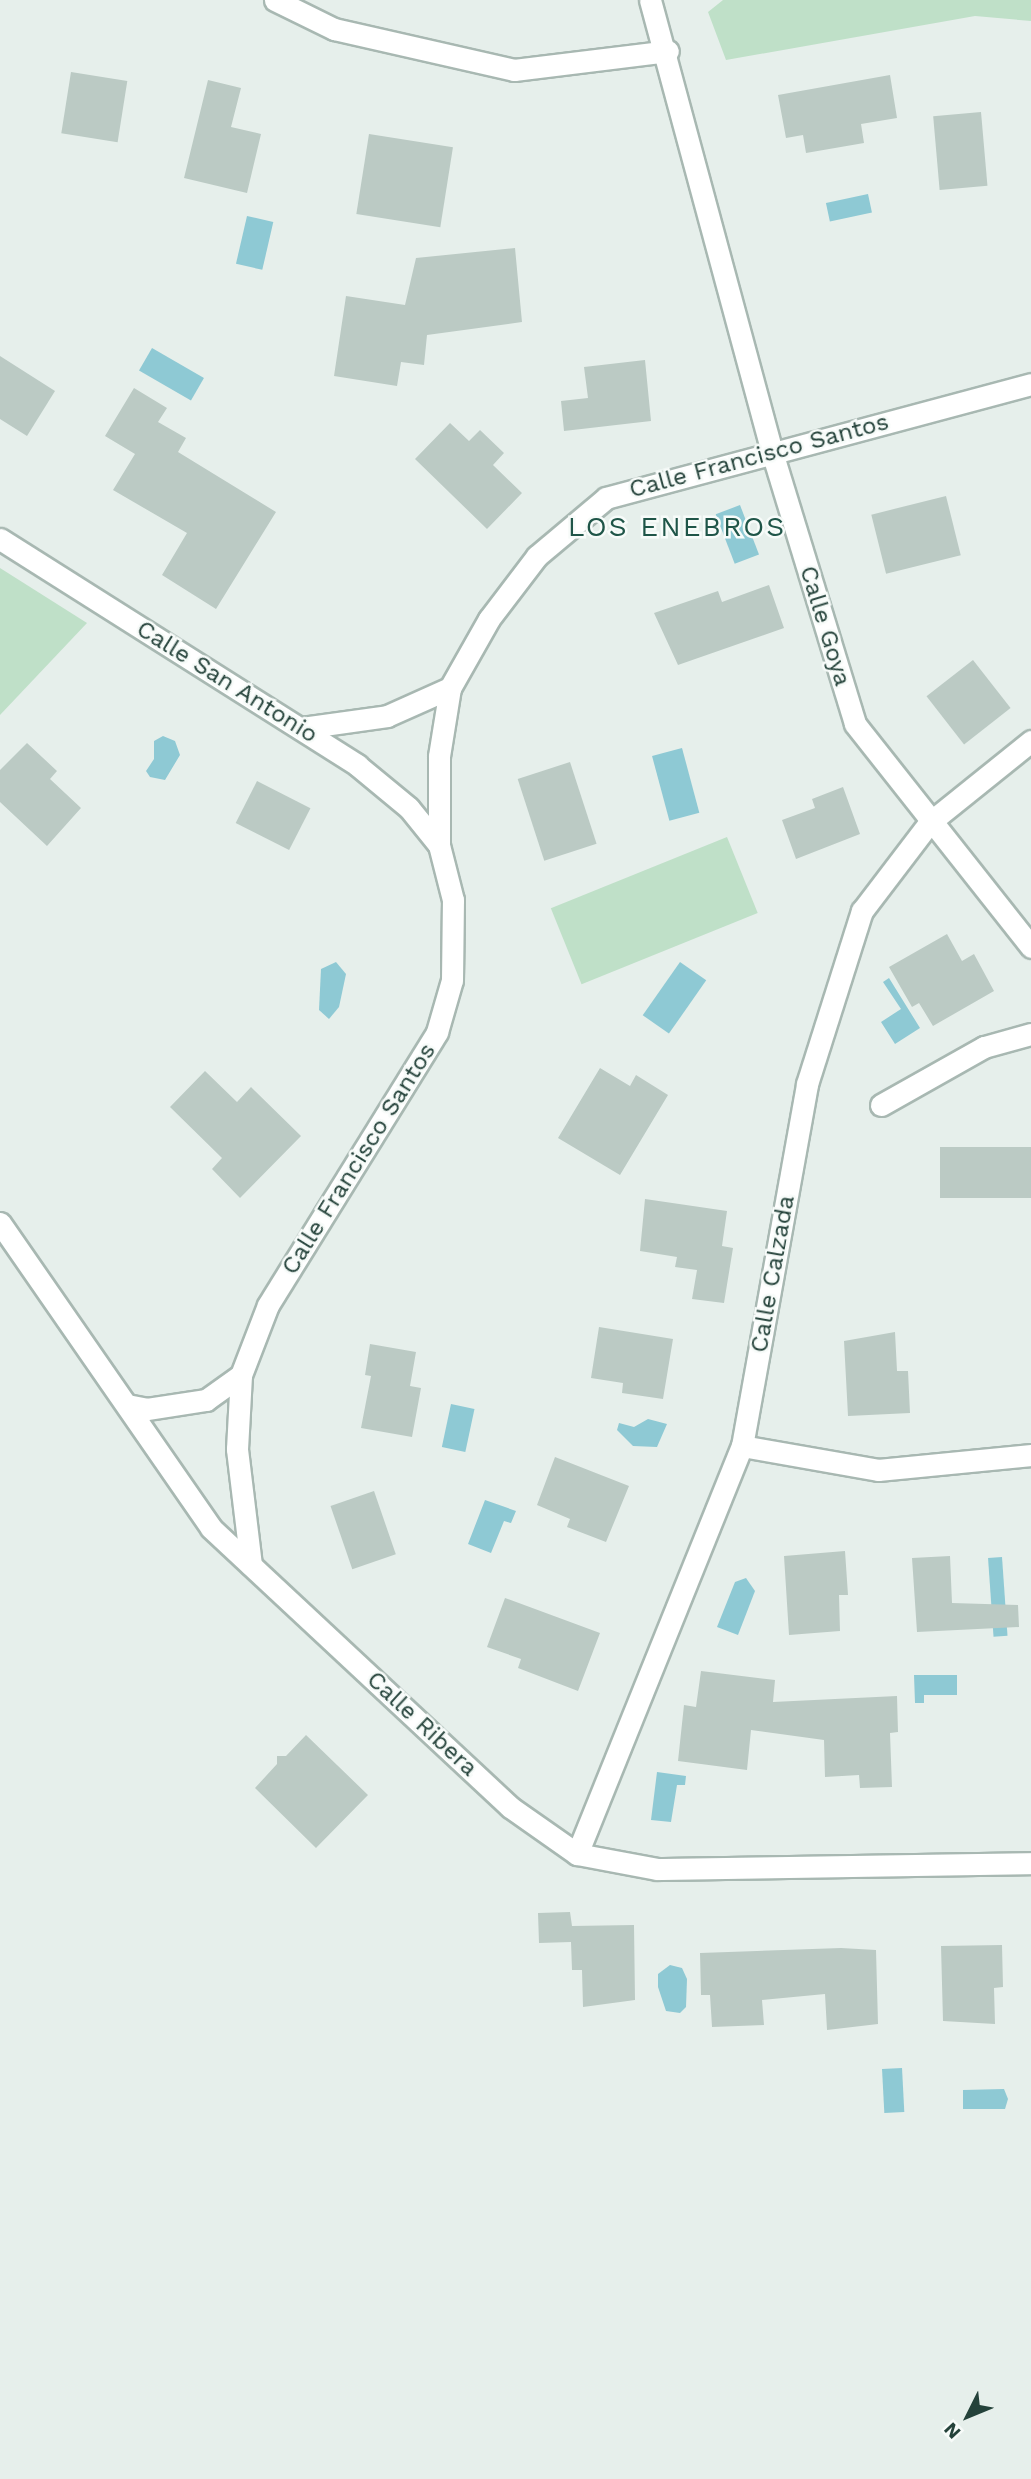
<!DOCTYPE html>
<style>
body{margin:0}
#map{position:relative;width:1031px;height:2479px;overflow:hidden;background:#e6efeb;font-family:"Work Sans",sans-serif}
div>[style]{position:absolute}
.green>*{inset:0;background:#bfe0c8;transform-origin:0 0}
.water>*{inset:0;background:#8ec9d4;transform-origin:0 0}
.building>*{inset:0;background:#bbcac4;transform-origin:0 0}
.roads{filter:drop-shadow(2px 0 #a8b8b2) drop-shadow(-2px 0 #a8b8b2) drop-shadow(0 2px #a8b8b2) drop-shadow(0 -2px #a8b8b2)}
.street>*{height:21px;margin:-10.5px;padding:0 10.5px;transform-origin:10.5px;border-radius:10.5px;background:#fff}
span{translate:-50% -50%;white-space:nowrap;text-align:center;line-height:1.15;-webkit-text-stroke:5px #f7fbf9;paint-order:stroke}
.street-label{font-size:24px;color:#24423a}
.quarter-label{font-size:28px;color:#1f5548;letter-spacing:2px}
.north{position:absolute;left:933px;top:2381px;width:70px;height:70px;-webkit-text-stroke:5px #f7fbf9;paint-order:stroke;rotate:227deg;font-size:19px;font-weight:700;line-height:28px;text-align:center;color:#24423a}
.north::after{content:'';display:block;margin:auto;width:24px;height:32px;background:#24423a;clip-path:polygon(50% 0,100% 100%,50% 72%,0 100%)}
</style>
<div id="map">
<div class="green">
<i style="clip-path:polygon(723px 0,1031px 0,1031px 21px,975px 16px,726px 60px,708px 12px)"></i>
<i style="clip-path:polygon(0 568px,87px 623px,0 715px)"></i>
<i style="left:727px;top:837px;width:82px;height:190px;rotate:68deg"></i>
</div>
<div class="water">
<i style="left:868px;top:194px;width:19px;height:43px;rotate:78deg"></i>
<i style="left:247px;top:216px;width:27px;height:49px;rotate:13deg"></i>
<i style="left:152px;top:348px;width:60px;height:26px;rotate:30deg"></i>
<i style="left:740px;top:505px;width:53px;height:26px;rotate:69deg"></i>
<i style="clip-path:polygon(163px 736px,175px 741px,180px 755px,165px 780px,150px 777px,146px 771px,154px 759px,154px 741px)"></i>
<i style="left:682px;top:748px;width:67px;height:31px;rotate:75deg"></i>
<i style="clip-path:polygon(336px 962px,346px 974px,339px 1007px,329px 1019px,319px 1010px,321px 969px)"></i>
<i style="left:680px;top:962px;width:32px;height:65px;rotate:35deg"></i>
<i style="clip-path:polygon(889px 978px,920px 1028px,895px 1044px,881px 1022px,901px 1009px,883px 982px)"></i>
<i style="left:451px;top:1404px;width:24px;height:44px;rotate:12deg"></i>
<i style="clip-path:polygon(648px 1419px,667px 1424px,657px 1447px,633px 1446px,617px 1430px,619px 1423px,634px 1427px)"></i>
<i style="clip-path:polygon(485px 1500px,516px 1511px,511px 1523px,504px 1521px,491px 1553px,468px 1544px)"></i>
<i style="left:1002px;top:1557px;width:79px;height:14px;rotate:86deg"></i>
<i style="clip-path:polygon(746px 1578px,755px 1591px,738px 1635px,717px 1627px,735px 1582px)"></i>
<i style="clip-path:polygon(914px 1675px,957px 1675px,957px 1695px,924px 1695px,924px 1703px,915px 1703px)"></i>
<i style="clip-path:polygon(657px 1772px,686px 1776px,685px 1785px,677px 1785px,671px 1822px,651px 1820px)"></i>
<i style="clip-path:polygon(670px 1965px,682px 1968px,687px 1979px,686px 2007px,680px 2013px,666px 2011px,658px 1987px,658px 1974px)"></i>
<i style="left:902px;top:2068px;width:44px;height:20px;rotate:87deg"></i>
<i style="clip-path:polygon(1004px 2089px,1008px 2099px,1005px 2109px,963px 2109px,963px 2090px)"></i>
</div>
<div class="building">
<i style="left:71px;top:72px;width:57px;height:62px;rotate:9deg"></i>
<i style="clip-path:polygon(890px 75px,897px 118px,861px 124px,864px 143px,806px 153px,803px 135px,786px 138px,778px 95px)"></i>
<i style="clip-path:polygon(208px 80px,241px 88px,231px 127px,261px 134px,247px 193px,184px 178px)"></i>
<i style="left:981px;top:112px;width:74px;height:48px;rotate:85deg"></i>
<i style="left:369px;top:134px;width:85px;height:81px;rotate:9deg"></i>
<i style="clip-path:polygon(515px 248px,522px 322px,427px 335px,424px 365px,401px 362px,397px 386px,334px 376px,346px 296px,405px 305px,416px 258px)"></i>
<i style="clip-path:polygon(0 356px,55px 391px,27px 436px,0 419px)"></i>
<i style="clip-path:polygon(645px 360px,651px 421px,564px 431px,561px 401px,588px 398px,584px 367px)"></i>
<i style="clip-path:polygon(134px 388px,167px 408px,158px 422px,186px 438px,178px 452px,276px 512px,216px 609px,162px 575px,187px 533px,113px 490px,135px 454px,105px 436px)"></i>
<i style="clip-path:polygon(450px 423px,469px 441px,480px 430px,504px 453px,493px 465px,522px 493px,487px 529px,415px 459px)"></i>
<i style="left:946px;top:496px;width:61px;height:77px;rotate:76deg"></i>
<i style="clip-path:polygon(769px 585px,784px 628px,678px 665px,654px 613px,718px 591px,722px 602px)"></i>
<i style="left:973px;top:660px;width:61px;height:59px;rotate:52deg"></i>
<i style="clip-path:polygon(27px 743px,57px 771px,50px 779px,81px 808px,47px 846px,0 802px,0 770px)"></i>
<i style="left:570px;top:762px;width:86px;height:55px;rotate:72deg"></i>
<i style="left:257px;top:781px;width:60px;height:47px;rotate:27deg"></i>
<i style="clip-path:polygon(843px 787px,860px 834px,796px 859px,782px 820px,815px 808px,812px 799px)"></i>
<i style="clip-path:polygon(947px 934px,962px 961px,974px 954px,994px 991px,933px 1026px,919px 1003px,912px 1007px,889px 967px)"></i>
<i style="clip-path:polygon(600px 1068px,630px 1086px,636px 1075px,668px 1095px,620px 1175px,558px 1138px)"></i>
<i style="clip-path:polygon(205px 1071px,237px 1102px,251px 1087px,301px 1136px,240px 1198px,212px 1169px,222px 1158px,170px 1107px)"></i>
<i style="left:1031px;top:1147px;width:51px;height:91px;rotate:90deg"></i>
<i style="clip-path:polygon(645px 1199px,727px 1211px,722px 1246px,733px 1248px,724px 1303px,692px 1299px,697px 1270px,675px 1267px,677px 1257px,640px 1251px)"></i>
<i style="clip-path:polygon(599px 1327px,673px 1339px,663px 1399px,622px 1393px,623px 1383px,591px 1378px)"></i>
<i style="clip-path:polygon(895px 1332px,897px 1371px,908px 1371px,910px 1413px,848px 1416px,844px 1341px)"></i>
<i style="clip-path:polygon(370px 1344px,416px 1352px,410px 1386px,421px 1388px,412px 1437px,361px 1428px,371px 1376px,365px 1375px)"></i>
<i style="clip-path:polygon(555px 1457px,629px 1486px,606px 1542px,567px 1527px,570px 1519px,537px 1505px)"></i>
<i style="left:374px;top:1491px;width:67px;height:46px;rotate:71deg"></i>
<i style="clip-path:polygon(845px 1551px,848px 1595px,839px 1595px,840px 1631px,789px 1635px,784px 1556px)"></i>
<i style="clip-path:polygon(950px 1556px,952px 1603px,1018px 1605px,1019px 1627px,917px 1632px,912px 1558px)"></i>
<i style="clip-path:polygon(505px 1598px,600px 1633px,578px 1691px,518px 1668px,521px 1659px,487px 1647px)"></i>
<i style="clip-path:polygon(701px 1671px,775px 1680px,773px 1702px,897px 1696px,898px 1732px,890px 1733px,892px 1787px,860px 1788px,859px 1775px,825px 1777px,824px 1740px,751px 1730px,747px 1770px,678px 1761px,684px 1705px,696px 1707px)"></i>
<i style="clip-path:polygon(306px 1735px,368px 1795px,316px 1848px,255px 1788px,277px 1764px,277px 1756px,286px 1756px)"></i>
<i style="clip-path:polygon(570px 1912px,572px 1926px,634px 1925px,635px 2000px,583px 2007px,582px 1970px,572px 1970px,571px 1942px,539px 1943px,538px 1913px)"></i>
<i style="clip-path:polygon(1002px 1945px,1003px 1987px,994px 1988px,995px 2024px,943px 2021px,941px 1946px)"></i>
<i style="clip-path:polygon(841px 1948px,876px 1950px,878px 2024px,827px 2030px,825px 1994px,762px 2000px,764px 2025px,712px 2027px,710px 1995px,701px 1995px,700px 1953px)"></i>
</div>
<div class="roads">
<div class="street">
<i style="left:275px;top:0;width:66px;rotate:26.2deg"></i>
<i style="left:334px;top:29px;width:185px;rotate:12.8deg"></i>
<i style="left:514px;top:70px;width:155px;rotate:-7deg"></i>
<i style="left:650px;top:0;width:468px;rotate:74.9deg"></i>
<i style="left:772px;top:452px;width:284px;rotate:73deg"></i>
<i style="left:855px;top:724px;width:284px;rotate:51.7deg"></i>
<i style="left:0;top:539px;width:423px;rotate:32.3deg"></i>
<i style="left:357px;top:765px;width:67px;rotate:39.6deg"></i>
<i style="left:409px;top:808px;width:48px;rotate:51deg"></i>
<i style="left:302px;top:728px;width:86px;rotate:-8deg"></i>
<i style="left:387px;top:716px;width:69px;rotate:-24deg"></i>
<i style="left:881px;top:1105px;width:118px;rotate:-29.4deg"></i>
<i style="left:984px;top:1047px;width:49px;rotate:-15.5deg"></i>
<i style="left:0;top:1223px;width:371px;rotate:55.3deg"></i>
<i style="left:211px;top:1528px;width:409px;rotate:43deg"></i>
<i style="left:510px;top:1807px;width:82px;rotate:35deg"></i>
<i style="left:577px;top:1854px;width:81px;rotate:10.6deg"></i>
<i style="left:657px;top:1869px;width:374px;rotate:-0.9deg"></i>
<i style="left:127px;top:1405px;width:20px;rotate:11deg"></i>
<i style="left:147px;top:1409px;width:60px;rotate:-8.7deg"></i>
<i style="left:206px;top:1400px;width:43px;rotate:-35.5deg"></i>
<i style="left:742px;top:1446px;width:138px;rotate:10deg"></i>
<i style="left:878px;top:1470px;width:154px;rotate:-5.6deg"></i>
<i style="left:251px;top:1565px;width:117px;rotate:-96.9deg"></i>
<i style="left:237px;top:1449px;width:74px;rotate:-86.9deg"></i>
<i style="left:241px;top:1375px;width:75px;rotate:-68.9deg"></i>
<i style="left:268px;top:1305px;width:321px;rotate:-58.2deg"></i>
<i style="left:437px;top:1032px;width:54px;rotate:-73.9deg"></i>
<i style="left:452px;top:980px;width:80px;rotate:-89.3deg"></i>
<i style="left:453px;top:900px;width:57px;rotate:-104.3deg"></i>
<i style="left:439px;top:845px;width:89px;rotate:-90deg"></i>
<i style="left:439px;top:756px;width:69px;rotate:-80.8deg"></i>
<i style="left:450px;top:688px;width:79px;rotate:-60.5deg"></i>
<i style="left:489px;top:619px;width:79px;rotate:-52.7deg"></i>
<i style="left:537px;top:556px;width:90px;rotate:-40deg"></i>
<i style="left:606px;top:498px;width:440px;rotate:-15deg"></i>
<i style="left:577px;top:1854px;width:440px;rotate:-68deg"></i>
<i style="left:742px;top:1446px;width:368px;rotate:-79.8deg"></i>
<i style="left:807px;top:1084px;width:182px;rotate:-72.4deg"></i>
<i style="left:862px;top:911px;width:111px;rotate:-52.7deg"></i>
<i style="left:929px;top:823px;width:131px;rotate:-38.8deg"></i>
</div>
</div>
<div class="street-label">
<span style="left:759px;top:456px;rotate:-15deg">Calle Francisco Santos</span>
<span style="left:825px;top:626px;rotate:73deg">Calle Goya</span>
<span style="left:227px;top:682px;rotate:32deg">Calle San Antonio</span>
<span style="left:359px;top:1159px;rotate:-58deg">Calle Francisco Santos</span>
<span style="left:773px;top:1274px;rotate:-80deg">Calle Calzada</span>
<span style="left:422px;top:1724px;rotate:43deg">Calle Ribera</span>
</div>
<div class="quarter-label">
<span style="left:677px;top:527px">LOS ENEBROS</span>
</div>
<div class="north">N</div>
</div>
